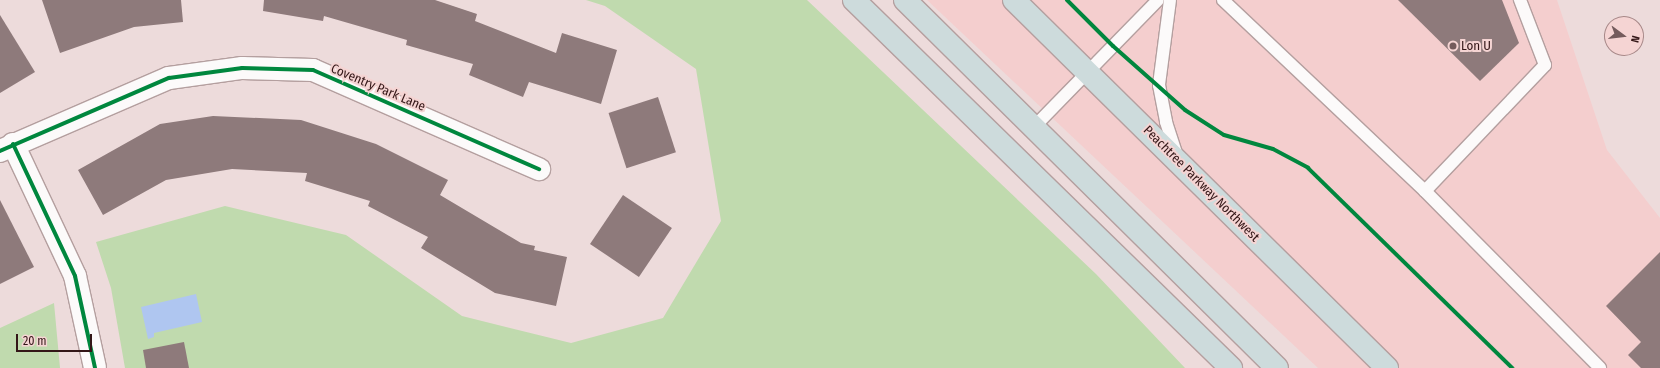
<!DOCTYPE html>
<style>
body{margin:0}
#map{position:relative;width:1660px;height:368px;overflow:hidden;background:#eddbdb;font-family:"Fira Sans Condensed",sans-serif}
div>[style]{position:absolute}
.built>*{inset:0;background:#f4cece}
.green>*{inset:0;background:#c0daae}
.water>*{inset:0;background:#afc6f0}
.building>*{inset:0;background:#8e7a7b;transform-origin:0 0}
.roads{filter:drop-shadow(1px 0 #b49f9f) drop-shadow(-1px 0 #b49f9f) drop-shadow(0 1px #b49f9f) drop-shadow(0 -1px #b49f9f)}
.lane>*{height:12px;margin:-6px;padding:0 6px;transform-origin:6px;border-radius:6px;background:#fcfafa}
.street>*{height:22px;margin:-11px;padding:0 11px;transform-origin:11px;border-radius:11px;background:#fcfafa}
.highway>*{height:22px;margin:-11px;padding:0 11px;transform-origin:11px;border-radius:11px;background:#cddbdc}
.cycleway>*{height:4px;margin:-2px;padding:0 2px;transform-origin:2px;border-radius:2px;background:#00873e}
.dots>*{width:11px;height:11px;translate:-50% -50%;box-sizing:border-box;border:2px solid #f5d4d3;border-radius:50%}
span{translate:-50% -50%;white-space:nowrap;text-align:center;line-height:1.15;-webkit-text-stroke:4px #f5d4d3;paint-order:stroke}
.poi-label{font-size:13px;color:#331617}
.left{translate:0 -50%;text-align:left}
.street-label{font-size:13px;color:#331617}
.north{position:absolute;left:1604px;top:16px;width:40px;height:40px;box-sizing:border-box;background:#f5d4d3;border:1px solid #a78888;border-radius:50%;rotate:105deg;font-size:11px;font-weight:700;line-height:16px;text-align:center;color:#331617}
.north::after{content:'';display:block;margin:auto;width:14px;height:18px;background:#745b5c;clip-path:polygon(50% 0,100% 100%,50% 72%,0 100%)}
.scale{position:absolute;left:16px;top:334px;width:76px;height:18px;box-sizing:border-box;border:2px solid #331617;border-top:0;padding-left:5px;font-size:12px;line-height:14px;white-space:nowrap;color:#331617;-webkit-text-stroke:3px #f5d4d3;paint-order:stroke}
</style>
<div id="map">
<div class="built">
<i style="clip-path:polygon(927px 0,1557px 0,1607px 150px,1660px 218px,1660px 368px,1318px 368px)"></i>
</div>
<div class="green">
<i style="clip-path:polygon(586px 0,807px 0,1096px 274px,1185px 368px,125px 368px,111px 288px,96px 242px,225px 206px,346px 235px,462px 316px,571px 343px,663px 318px,721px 221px,696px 69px,605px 6px)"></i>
<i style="clip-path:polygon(54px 303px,60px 368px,0 368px,0 328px)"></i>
</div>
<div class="water">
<i style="clip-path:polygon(196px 294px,202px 322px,154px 333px,154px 337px,148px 339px,141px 307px)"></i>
</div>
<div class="building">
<i style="clip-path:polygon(42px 0,181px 0,183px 22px,134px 27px,60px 53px)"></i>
<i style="clip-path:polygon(264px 0,435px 0,477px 14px,475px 21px,556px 53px,562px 33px,617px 50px,601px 104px,529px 82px,523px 97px,469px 75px,473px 64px,406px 45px,407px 40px,324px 16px,323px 21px,263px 11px)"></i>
<i style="clip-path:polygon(1398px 0,1502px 0,1519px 43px,1480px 81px)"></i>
<i style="clip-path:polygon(0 15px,35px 72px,0 93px)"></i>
<i style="left:658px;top:97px;width:58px;height:52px;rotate:72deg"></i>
<i style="clip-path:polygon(213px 116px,301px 120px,376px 144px,448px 180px,440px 195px,521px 243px,535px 246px,534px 250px,567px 257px,556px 306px,495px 293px,421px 248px,428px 237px,368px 206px,370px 201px,305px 181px,307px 173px,232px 169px,166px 180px,103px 215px,78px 170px,160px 124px)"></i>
<i style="left:623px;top:195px;width:59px;height:59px;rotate:34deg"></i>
<i style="clip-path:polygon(0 200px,34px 267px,0 284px)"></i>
<i style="clip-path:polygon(1660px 252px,1660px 368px,1641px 368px,1628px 355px,1641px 342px,1606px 306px)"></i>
<i style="clip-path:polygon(184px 342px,189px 368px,146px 368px,143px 350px)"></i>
</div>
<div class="roads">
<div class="lane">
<i style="left:1170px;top:0;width:86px;rotate:97.4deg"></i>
<i style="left:1159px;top:85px;width:38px;rotate:79deg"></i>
<i style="left:1166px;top:122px;width:35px;rotate:72deg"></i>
<i style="left:1223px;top:0;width:278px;rotate:43.4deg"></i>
<i style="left:1425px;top:191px;width:249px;rotate:45.3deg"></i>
<i style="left:1034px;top:127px;width:177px;rotate:-45.7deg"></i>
<i style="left:1425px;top:191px;width:174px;rotate:-46.4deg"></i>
<i style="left:1545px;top:65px;width:70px;rotate:-111deg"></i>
</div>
<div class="street">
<i style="left:13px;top:144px;width:146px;rotate:64.8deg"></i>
<i style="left:75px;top:276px;width:94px;rotate:77.7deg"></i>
<i style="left:0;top:151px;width:184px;rotate:-23.4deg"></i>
<i style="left:169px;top:78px;width:74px;rotate:-7.8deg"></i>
<i style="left:242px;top:68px;width:71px;rotate:1.6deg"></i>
<i style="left:313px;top:70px;width:247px;rotate:23.7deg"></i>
</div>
<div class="highway">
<i style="left:854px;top:0;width:527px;rotate:44.31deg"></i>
<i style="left:905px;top:0;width:523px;rotate:44.69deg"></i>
<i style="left:1014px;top:0;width:524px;rotate:44.61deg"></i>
</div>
</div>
<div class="cycleway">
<i style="left:1067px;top:0;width:65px;rotate:45deg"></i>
<i style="left:1113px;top:46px;width:96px;rotate:41.6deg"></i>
<i style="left:1185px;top:110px;width:46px;rotate:32.7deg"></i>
<i style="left:1224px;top:135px;width:51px;rotate:15.9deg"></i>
<i style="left:1273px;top:149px;width:40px;rotate:28deg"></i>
<i style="left:1308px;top:168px;width:286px;rotate:44.4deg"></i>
<i style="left:13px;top:144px;width:146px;rotate:64.8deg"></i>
<i style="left:75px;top:276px;width:94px;rotate:77.7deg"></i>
<i style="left:0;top:151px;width:184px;rotate:-23.4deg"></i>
<i style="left:169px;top:78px;width:74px;rotate:-7.8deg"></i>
<i style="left:242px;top:68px;width:71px;rotate:1.6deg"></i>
<i style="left:313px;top:70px;width:247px;rotate:23.7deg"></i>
</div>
<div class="dots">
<i style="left:1453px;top:46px;background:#745b5c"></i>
</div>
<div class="poi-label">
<span class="left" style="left:1461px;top:46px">Lon U</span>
</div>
<div class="street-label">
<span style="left:378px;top:88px;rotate:23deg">Coventry Park Lane</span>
<span style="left:1201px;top:184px;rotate:45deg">Peachtree Parkway Northwest</span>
</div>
<div class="north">N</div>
<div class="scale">20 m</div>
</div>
